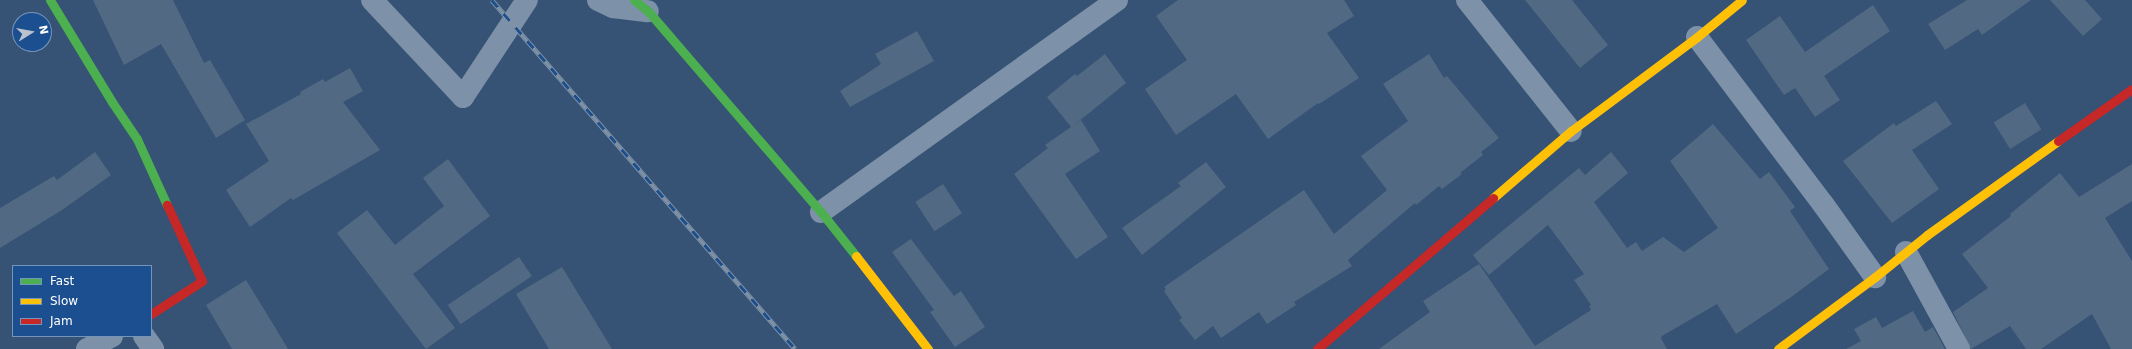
<!DOCTYPE html>
<style>
body{margin:0}
#map{position:relative;width:2132px;height:349px;overflow:hidden;background:#365274;font-family:"DejaVu Sans",sans-serif}
div>[style]{position:absolute}
.building>*{inset:0;background:#526984;transform-origin:0 0}
.street>*{height:22px;margin:-11px;padding:0 11px;transform-origin:11px;border-radius:11px;background:#7d92a8}
.fast>*{height:9px;margin:-4.5px;padding:0 4.5px;transform-origin:4.5px;border-radius:4.5px;background:#4caf50}
.slow>*{height:9px;margin:-4.5px;padding:0 4.5px;transform-origin:4.5px;border-radius:4.5px;background:#ffc107}
.jam>*{height:9px;margin:-4.5px;padding:0 4.5px;transform-origin:4.5px;border-radius:4.5px;background:#c62828}
.rail>*{height:4.5px;margin-top:-2.25px;transform-origin:0;background:repeating-linear-gradient(90deg,#1b4f8f 0 9px,#7e92a7 0 18px);box-sizing:border-box;border-block:1px solid #7e92a7}
span{translate:-50% -50%;white-space:nowrap;text-align:center;line-height:1.15;-webkit-text-stroke:3.5px #1b4f8f;paint-order:stroke}
.legend{position:absolute;left:12px;top:265px;width:140px;height:72px;box-sizing:border-box;background:#1b4f8f;border:1px solid #7695bc;margin:0;padding:5px 7px;list-style:none;font-size:12px;color:#fff}
.legend li{display:flex;align-items:center;gap:8px;height:20px}
.legend b{width:20px;border:1px solid #7695bc}
.north{position:absolute;left:12px;top:12px;width:40px;height:40px;box-sizing:border-box;background:#1b4f8f;border:1px solid #7695bc;border-radius:50%;rotate:79deg;font-size:11px;font-weight:700;line-height:16px;text-align:center;color:#fff}
.north::after{content:'';display:block;margin:auto;width:14px;height:18px;background:#b9c2ce;clip-path:polygon(50% 0,100% 100%,50% 72%,0 100%)}
</style>
<div id="map">
<div class="building">
<i style="clip-path:polygon(93px 0,173px 0,204px 63px,210px 60px,245px 120px,216px 138px,161px 44px,124px 65px)"></i>
<i style="clip-path:polygon(1178px 0,1344px 0,1354px 16px,1327px 33px,1359px 78px,1319px 104px,1318px 103px,1268px 139px,1236px 94px,1176px 135px,1145px 89px,1187px 60px,1156px 16px)"></i>
<i style="clip-path:polygon(1525px 0,1572px 0,1608px 45px,1580px 68px)"></i>
<i style="clip-path:polygon(1967px 0,2031px 0,1982px 35px,1978px 29px,1945px 50px,1928px 24px)"></i>
<i style="clip-path:polygon(2050px 0,2085px 0,2102px 19px,2083px 36px)"></i>
<i style="clip-path:polygon(1873px 5px,1890px 31px,1824px 76px,1840px 100px,1815px 117px,1795px 88px,1784px 95px,1746px 40px,1780px 16px,1805px 52px)"></i>
<i style="clip-path:polygon(917px 31px,934px 61px,850px 107px,840px 91px,881px 64px,875px 54px)"></i>
<i style="clip-path:polygon(1105px 54px,1126px 83px,1073px 126px,1081px 120px,1100px 151px,1065px 174px,1108px 237px,1076px 259px,1014px 174px,1048px 148px,1045px 145px,1071px 127px,1047px 97px,1075px 74px,1077px 76px)"></i>
<i style="clip-path:polygon(1429px 54px,1444px 78px,1447px 76px,1499px 138px,1481px 152px,1483px 155px,1460px 173px,1462px 174px,1442px 189px,1439px 186px,1416px 205px,1415px 203px,1348px 260px,1352px 266px,1294px 302px,1296px 305px,1267px 324px,1259px 312px,1221px 338px,1213px 326px,1195px 340px,1179px 320px,1182px 318px,1164px 291px,1166px 289px,1164px 287px,1304px 190px,1334px 234px,1387px 190px,1361px 156px,1408px 121px,1383px 84px)"></i>
<i style="clip-path:polygon(350px 68px,363px 91px,343px 102px,380px 150px,293px 200px,291px 198px,250px 227px,226px 190px,269px 161px,246px 124px,301px 94px,300px 92px,323px 79px,325px 82px)"></i>
<i style="clip-path:polygon(1936px 101px,1952px 124px,1912px 150px,1939px 189px,1892px 223px,1843px 161px,1894px 123px,1896px 126px)"></i>
<i style="left:2025px;top:103px;width:31px;height:37px;rotate:58deg"></i>
<i style="clip-path:polygon(1713px 124px,1760px 179px,1769px 172px,1795px 207px,1790px 211px,1829px 269px,1791px 297px,1736px 334px,1717px 304px,1662px 336px,1661px 338px,1667px 349px,1379px 349px,1430px 312px,1423px 301px,1479px 264px,1535px 346px,1591px 310px,1589px 306px,1591px 305px,1574px 280px,1584px 274px,1548px 225px,1489px 275px,1473px 255px,1579px 168px,1585px 175px,1611px 152px,1628px 173px,1594px 202px,1627px 248px,1636px 242px,1642px 251px,1663px 237px,1684px 252px,1718px 228px,1670px 161px)"></i>
<i style="clip-path:polygon(95px 152px,111px 175px,62px 210px,0 248px,0 208px,54px 176px,57px 180px)"></i>
<i style="clip-path:polygon(448px 159px,490px 216px,413px 274px,455px 328px,426px 349px,337px 233px,367px 210px,395px 245px,444px 206px,423px 178px)"></i>
<i style="clip-path:polygon(1206px 162px,1226px 187px,1142px 255px,1122px 228px,1181px 186px,1178px 183px)"></i>
<i style="clip-path:polygon(2132px 164px,2132px 201px,2105px 218px,2132px 261px,2132px 349px,2111px 349px,2092px 314px,2041px 349px,2026px 349px,2010px 326px,1971px 349px,1953px 312px,1988px 288px,1962px 254px,2011px 216px,2010px 214px,2060px 173px,2079px 197px)"></i>
<i style="left:943px;top:184px;width:35px;height:33px;rotate:57deg"></i>
<i style="clip-path:polygon(911px 239px,954px 296px,961px 291px,985px 327px,955px 347px,930px 312px,934px 310px,892px 252px)"></i>
<i style="left:519px;top:257px;width:23px;height:86px;rotate:56deg"></i>
<i style="clip-path:polygon(562px 267px,612px 349px,549px 349px,516px 294px)"></i>
<i style="clip-path:polygon(246px 280px,270px 319px,288px 349px,232px 349px,206px 305px)"></i>
<i style="clip-path:polygon(1913px 311px,1925px 332px,1933px 327px,1945px 349px,1846px 349px,1861px 341px,1854px 329px,1876px 317px,1882px 328px)"></i>
</div>
<div class="street">
<i style="left:372px;top:0;width:133px;rotate:46.8deg"></i>
<i style="left:463px;top:97px;width:116px;rotate:-56.6deg"></i>
<i style="left:598px;top:0;width:17px;rotate:25deg"></i>
<i style="left:613px;top:7px;width:35px;rotate:7deg"></i>
<i style="left:1467px;top:0;width:167px;rotate:51.6deg"></i>
<i style="left:1697px;top:37px;width:209px;rotate:53deg"></i>
<i style="left:1823px;top:204px;width:90px;rotate:54.5deg"></i>
<i style="left:821px;top:212px;width:364px;rotate:-35.6deg"></i>
<i style="left:1906px;top:252px;width:111px;rotate:61.3deg"></i>
<i style="left:144px;top:336px;width:16px;rotate:55deg"></i>
<i style="left:87px;top:349px;width:28px;rotate:-27deg"></i>
</div>
<div class="fast">
<i style="left:50px;top:0;width:119px;rotate:58.7deg"></i>
<i style="left:112px;top:102px;width:45px;rotate:56deg"></i>
<i style="left:137px;top:139px;width:72px;rotate:65.6deg"></i>
<i style="left:634px;top:0;width:18px;rotate:38deg"></i>
<i style="left:648px;top:11px;width:265px;rotate:49.3deg"></i>
<i style="left:821px;top:212px;width:56px;rotate:51.5deg"></i>
</div>
<div class="slow">
<i style="left:1493px;top:198px;width:103px;rotate:-40.7deg"></i>
<i style="left:1571px;top:131px;width:157px;rotate:-36.7deg"></i>
<i style="left:1697px;top:37px;width:58px;rotate:-39.4deg"></i>
<i style="left:856px;top:256px;width:118px;rotate:52.3deg"></i>
<i style="left:1778px;top:349px;width:121px;rotate:-36.6deg"></i>
<i style="left:1875px;top:277px;width:67px;rotate:-38.9deg"></i>
<i style="left:1927px;top:235px;width:161px;rotate:-35.7deg"></i>
</div>
<div class="jam">
<i style="left:2058px;top:141px;width:90px;rotate:-35.1deg"></i>
<i style="left:151px;top:314px;width:61px;rotate:-32.9deg"></i>
<i style="left:202px;top:281px;width:84px;rotate:-114.7deg"></i>
<i style="left:1317px;top:349px;width:232px;rotate:-40.6deg"></i>
</div>
<div class="rail">
<i style="left:492px;top:0;width:462px;rotate:49deg"></i>
</div>
<ul class="legend">
<li><b style="height:5px;background:#4caf50"></b>Fast</li>
<li><b style="height:5px;background:#ffc107"></b>Slow</li>
<li><b style="height:5px;background:#c62828"></b>Jam</li>
</ul>
<div class="north">N</div>
</div>
